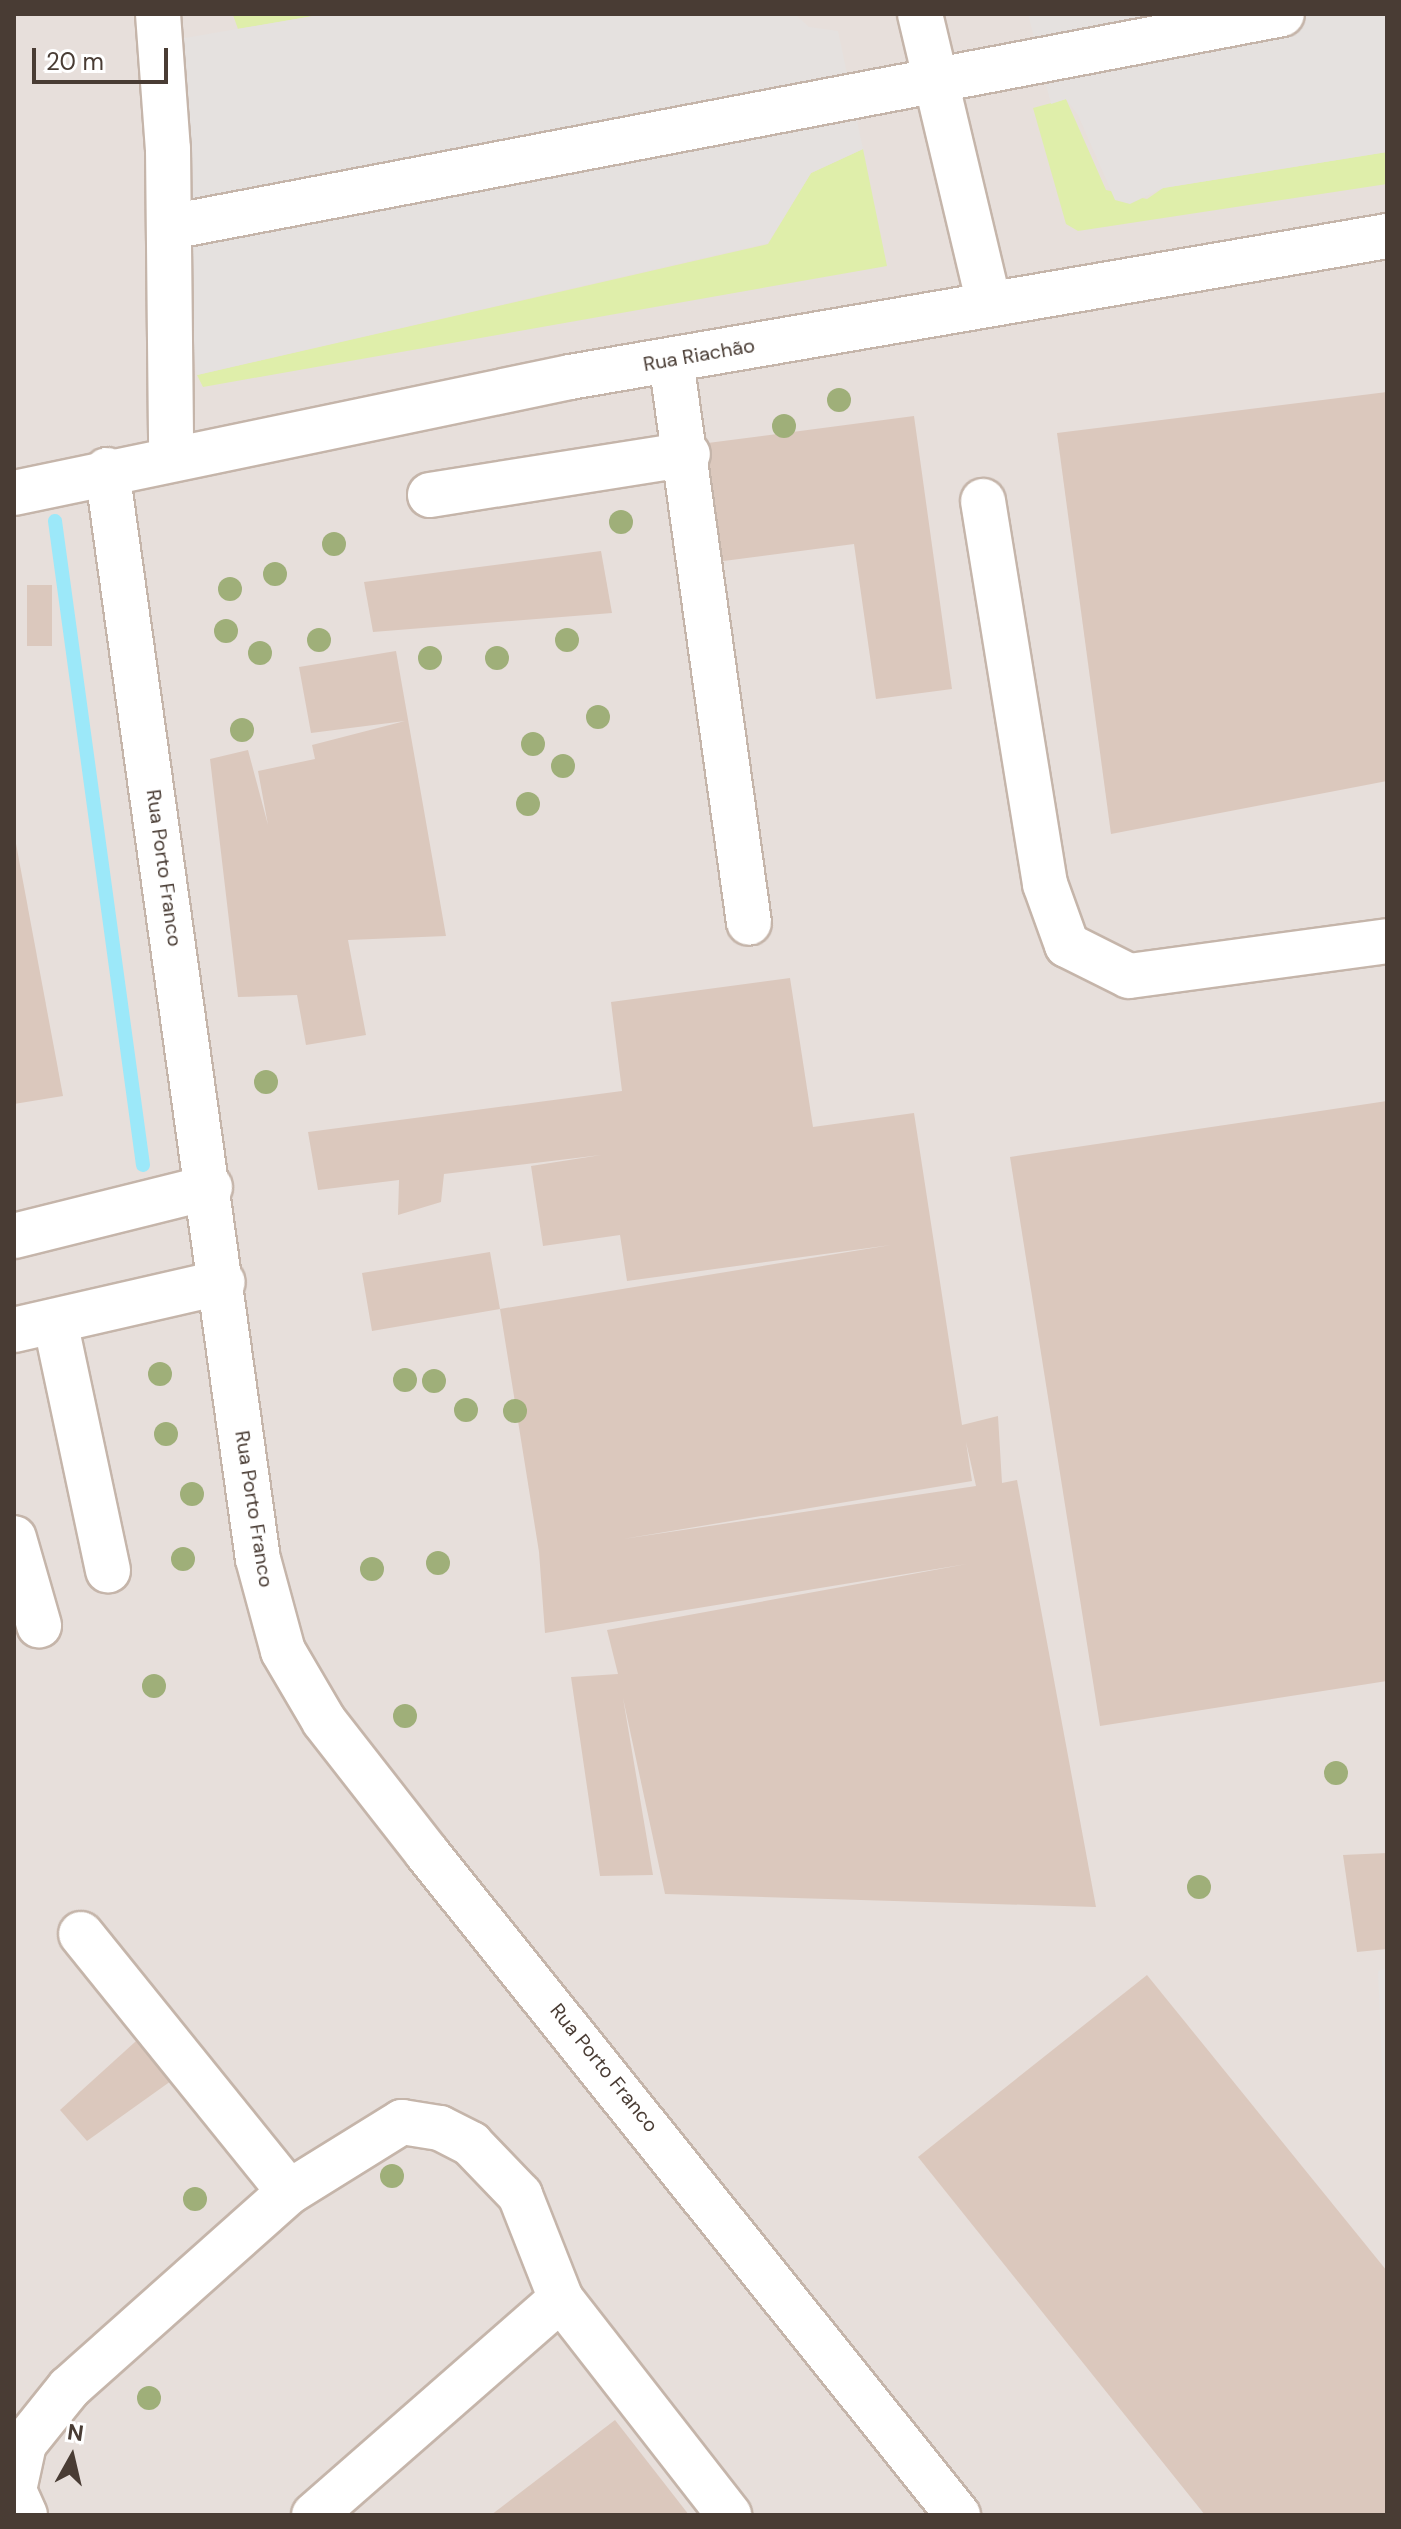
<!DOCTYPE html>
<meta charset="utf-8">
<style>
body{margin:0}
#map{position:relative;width:1401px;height:2529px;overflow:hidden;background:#f5ede6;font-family:"DM Sans",sans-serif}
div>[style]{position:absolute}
.industrial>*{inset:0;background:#e7dfdb;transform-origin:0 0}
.green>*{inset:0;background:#dfeeaa}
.parking>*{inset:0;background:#e5e1df}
.stream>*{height:14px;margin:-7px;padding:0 7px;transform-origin:7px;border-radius:7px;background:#9ce8f9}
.building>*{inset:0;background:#dbc8bd;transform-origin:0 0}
.roads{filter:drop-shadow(2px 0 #c5b5aa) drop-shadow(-2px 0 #c5b5aa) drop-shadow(0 2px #c5b5aa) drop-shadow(0 -2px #c5b5aa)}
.minor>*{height:44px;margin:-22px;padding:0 22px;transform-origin:22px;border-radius:22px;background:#fff}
.trees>*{width:24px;height:24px;margin:-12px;border-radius:50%;background:#9faf79}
span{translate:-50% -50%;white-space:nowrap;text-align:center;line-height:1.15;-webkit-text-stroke:7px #fff;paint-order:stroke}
.street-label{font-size:20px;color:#493c34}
.frame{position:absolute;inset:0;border:16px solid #493c34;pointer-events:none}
.north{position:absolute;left:32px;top:2417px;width:80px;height:80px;-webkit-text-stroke:6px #fff;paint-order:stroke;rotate:8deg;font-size:22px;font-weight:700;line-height:32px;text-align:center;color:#493c34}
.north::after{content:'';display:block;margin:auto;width:28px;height:36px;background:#493c34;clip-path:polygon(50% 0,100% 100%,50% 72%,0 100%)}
.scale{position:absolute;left:32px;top:48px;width:136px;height:36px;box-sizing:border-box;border:4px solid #493c34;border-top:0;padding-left:10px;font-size:24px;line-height:28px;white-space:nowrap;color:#493c34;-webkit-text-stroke:6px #fff;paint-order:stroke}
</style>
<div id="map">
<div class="industrial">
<i style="left:14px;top:14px;width:1373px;height:2501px"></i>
</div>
<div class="green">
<i style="clip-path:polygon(239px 14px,325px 14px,238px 29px,233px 15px)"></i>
<i style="clip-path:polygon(1066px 99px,1106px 190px,1147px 199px,1163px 188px,1387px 152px,1387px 184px,1078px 231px,1066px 224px,1033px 108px)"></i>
<i style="clip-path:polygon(863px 149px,887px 266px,203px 387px,197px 375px,768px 244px,811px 173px)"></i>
</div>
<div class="parking">
<i style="clip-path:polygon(325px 14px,795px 14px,809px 27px,838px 31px,863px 149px,811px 173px,768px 243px,197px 375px,144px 45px)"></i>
<i style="clip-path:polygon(1028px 14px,1387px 14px,1387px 152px,1163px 188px,1130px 204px,1115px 200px,1078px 115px,1066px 99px,1051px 104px)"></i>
<i style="clip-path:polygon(1387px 1968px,1387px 2185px,1378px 1971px)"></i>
</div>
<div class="stream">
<i style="left:55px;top:521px;width:650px;rotate:82.22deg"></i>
</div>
<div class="building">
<i style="clip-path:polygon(1387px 392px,1387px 781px,1111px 834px,1057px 433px)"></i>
<i style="clip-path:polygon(914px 416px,952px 689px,876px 699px,854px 544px,716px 562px,700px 444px)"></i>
<i style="clip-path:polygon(601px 551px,612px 613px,373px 632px,364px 582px)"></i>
<i style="left:27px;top:585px;width:25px;height:61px"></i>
<i style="clip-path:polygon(396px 651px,446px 936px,348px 940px,366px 1035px,306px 1045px,297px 995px,238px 997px,210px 759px,248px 750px,268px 825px,258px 771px,315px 759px,312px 745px,405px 721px,311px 733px,299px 667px)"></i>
<i style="clip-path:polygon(14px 833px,63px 1096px,14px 1104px)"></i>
<i style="clip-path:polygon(evenodd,790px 978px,813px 1127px,914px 1113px,962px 1425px,998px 1416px,1002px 1483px,1017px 1480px,1096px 1907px,665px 1894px,623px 1698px,653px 1875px,600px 1876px,571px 1677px,618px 1674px,607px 1630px,967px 1564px,545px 1633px,539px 1552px,500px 1309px,372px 1331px,362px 1273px,490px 1252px,500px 1309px,891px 1245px,627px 1281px,620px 1235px,543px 1246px,531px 1166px,601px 1155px,444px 1174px,441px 1202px,398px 1215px,399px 1180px,318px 1190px,308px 1132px,622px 1091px,611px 1002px,790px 978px,966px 1442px,976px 1486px,623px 1539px,972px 1481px,966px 1442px)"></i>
<i style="clip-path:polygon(1387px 1101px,1387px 1681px,1100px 1726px,1010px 1157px)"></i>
<i style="clip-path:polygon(1387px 1853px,1387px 1949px,1357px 1952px,1343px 1855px)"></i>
<i style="clip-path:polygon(1147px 1975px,1387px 2271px,1387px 2515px,1205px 2515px,918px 2157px)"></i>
<i style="clip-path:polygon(146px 2032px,171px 2081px,87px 2141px,60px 2110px)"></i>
<i style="clip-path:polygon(615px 2420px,689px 2515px,491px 2515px)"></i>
</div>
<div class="roads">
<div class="minor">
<i style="left:158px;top:14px;width:135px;rotate:85.8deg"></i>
<i style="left:168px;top:149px;width:307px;rotate:89.4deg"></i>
<i style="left:920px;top:14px;width:294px;rotate:76.6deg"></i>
<i style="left:170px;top:227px;width:1132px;rotate:-10.84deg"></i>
<i style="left:671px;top:360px;width:568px;rotate:82.11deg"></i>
<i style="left:107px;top:470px;width:1099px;rotate:82.11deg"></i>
<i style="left:258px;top:1559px;width:95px;rotate:74.8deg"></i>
<i style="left:283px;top:1651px;width:81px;rotate:59.6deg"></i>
<i style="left:324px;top:1721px;width:167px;rotate:52deg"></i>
<i style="left:427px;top:1853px;width:849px;rotate:51.27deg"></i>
<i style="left:14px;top:493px;width:568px;rotate:-11.78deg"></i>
<i style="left:570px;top:377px;width:829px;rotate:-9.79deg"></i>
<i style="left:430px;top:495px;width:261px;rotate:-9deg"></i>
<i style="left:983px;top:501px;width:388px;rotate:80.8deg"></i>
<i style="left:1045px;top:884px;width:65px;rotate:70.2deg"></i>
<i style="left:1067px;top:945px;width:69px;rotate:26.6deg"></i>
<i style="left:1129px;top:976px;width:260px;rotate:-7.7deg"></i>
<i style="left:14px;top:1236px;width:202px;rotate:-14deg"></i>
<i style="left:55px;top:1321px;width:255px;rotate:78deg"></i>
<i style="left:14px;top:1330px;width:214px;rotate:-12.9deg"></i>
<i style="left:14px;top:1538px;width:91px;rotate:74deg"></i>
<i style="left:81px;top:1934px;width:331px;rotate:51.1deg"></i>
<i style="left:289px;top:2192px;width:133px;rotate:-31.8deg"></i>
<i style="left:402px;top:2122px;width:38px;rotate:9deg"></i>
<i style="left:440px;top:2128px;width:35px;rotate:27deg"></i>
<i style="left:471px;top:2144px;width:71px;rotate:46.1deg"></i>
<i style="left:520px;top:2195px;width:112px;rotate:68.5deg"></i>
<i style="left:561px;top:2299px;width:274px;rotate:52.1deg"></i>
<i style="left:25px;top:2515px;width:27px;rotate:-114deg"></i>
<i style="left:14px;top:2490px;width:47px;rotate:-77.7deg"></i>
<i style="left:24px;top:2444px;width:72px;rotate:-51.2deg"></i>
<i style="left:69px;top:2388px;width:295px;rotate:-41.7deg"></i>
<i style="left:314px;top:2515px;width:328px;rotate:-41.2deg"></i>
</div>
</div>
<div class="trees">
<i style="left:839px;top:400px"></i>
<i style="left:784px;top:426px"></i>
<i style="left:621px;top:522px"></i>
<i style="left:334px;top:544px"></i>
<i style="left:275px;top:574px"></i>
<i style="left:230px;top:589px"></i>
<i style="left:226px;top:631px"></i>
<i style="left:319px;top:640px"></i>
<i style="left:567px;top:640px"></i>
<i style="left:260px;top:653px"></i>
<i style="left:430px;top:658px"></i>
<i style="left:497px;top:658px"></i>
<i style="left:598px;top:717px"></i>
<i style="left:242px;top:730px"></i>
<i style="left:533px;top:744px"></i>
<i style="left:563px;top:766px"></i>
<i style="left:528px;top:804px"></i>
<i style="left:266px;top:1082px"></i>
<i style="left:160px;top:1374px"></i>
<i style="left:405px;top:1380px"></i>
<i style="left:434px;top:1381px"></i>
<i style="left:466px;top:1410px"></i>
<i style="left:515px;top:1411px"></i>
<i style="left:166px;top:1434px"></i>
<i style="left:192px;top:1494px"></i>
<i style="left:183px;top:1559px"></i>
<i style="left:438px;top:1563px"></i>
<i style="left:372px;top:1569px"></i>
<i style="left:154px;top:1686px"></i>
<i style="left:405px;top:1716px"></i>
<i style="left:1336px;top:1773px"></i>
<i style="left:1199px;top:1887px"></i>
<i style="left:392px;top:2176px"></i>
<i style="left:195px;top:2199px"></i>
<i style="left:149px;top:2398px"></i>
</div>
<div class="street-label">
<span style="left:699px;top:355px;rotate:-10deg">Rua Riachão</span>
<span style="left:164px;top:868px;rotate:82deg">Rua Porto Franco</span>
<span style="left:254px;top:1509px;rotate:81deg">Rua Porto Franco</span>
<span style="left:604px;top:2068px;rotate:51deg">Rua Porto Franco</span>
</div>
<div class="frame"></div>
<div class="north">N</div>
<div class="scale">20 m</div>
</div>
